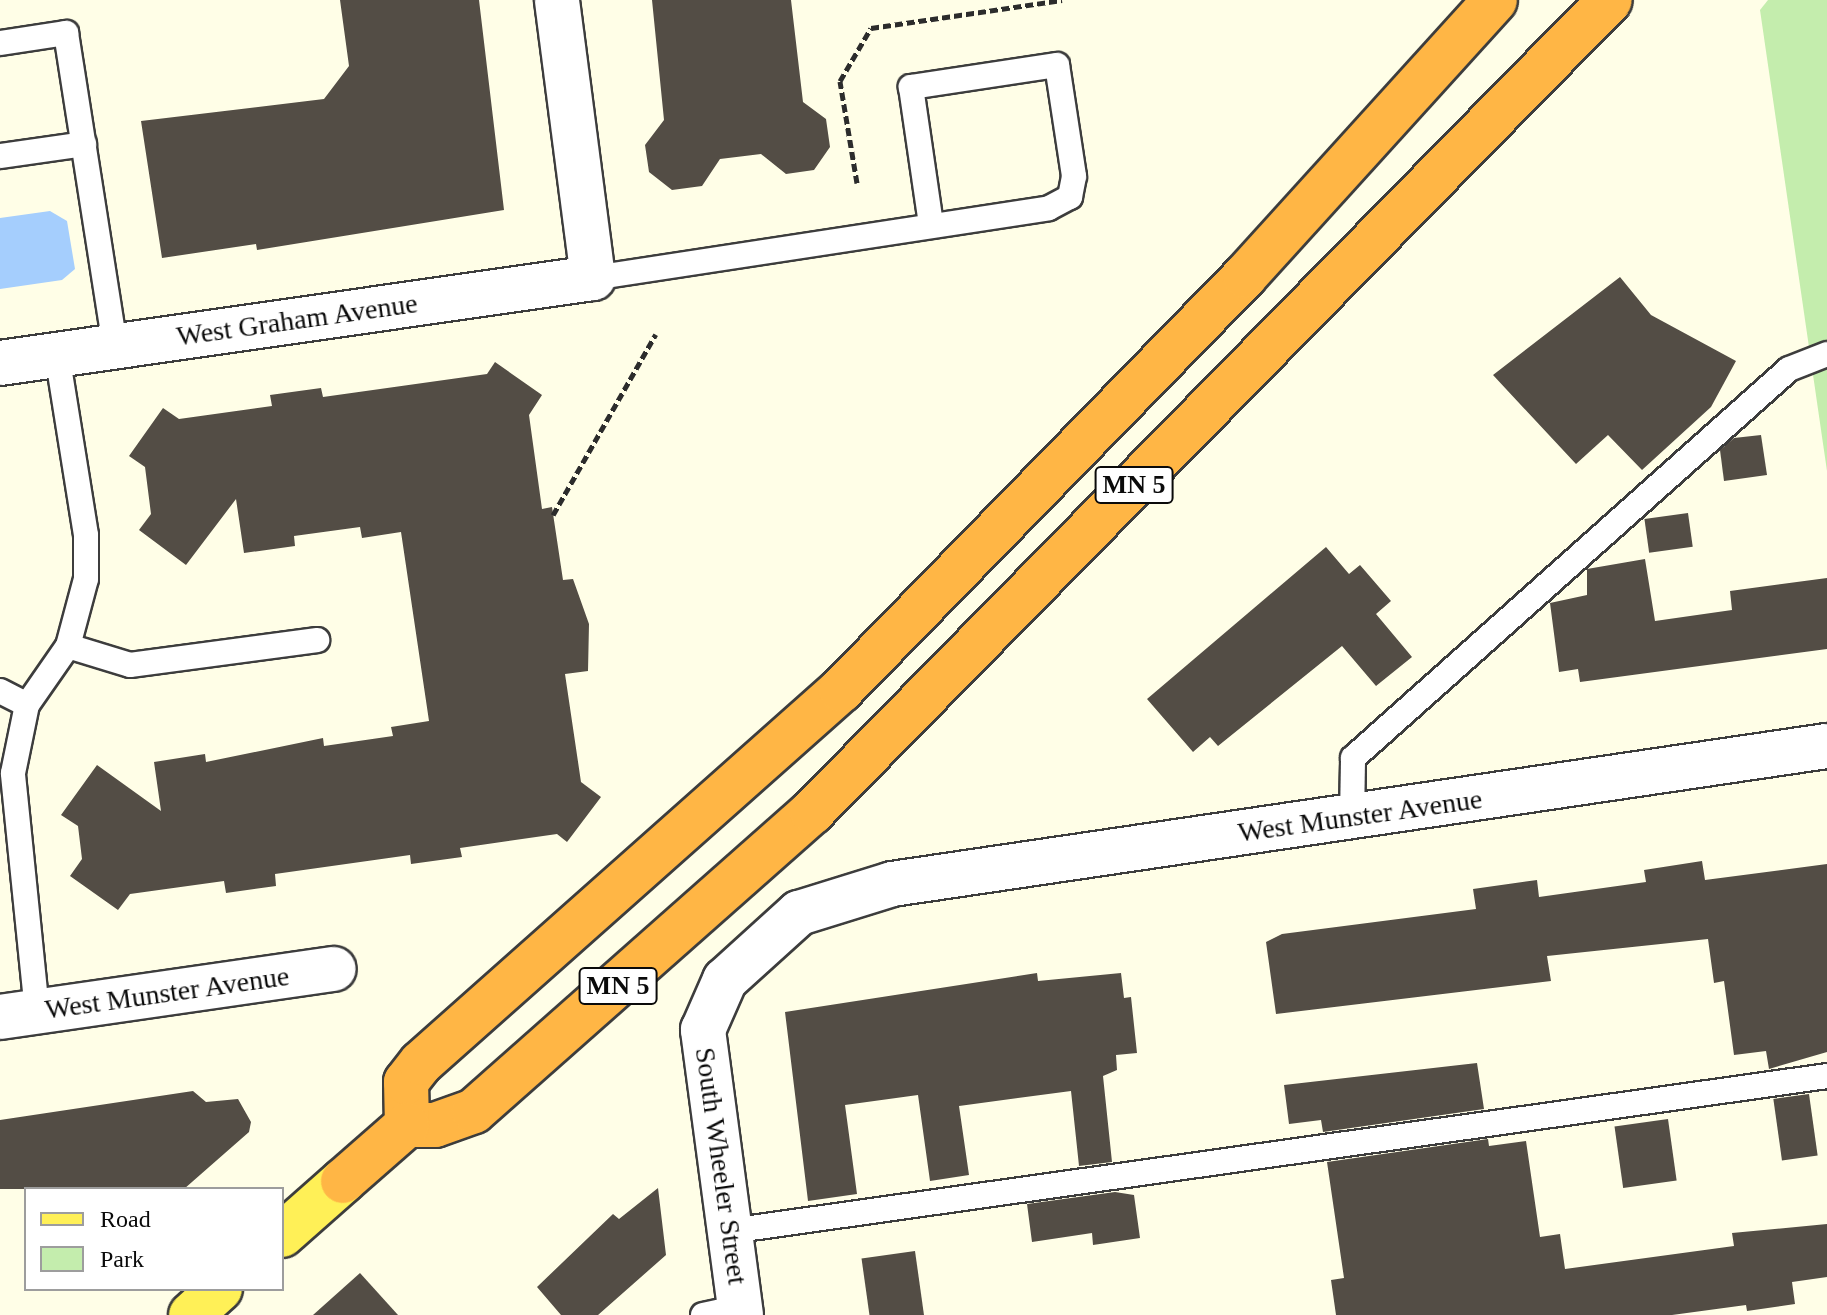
<!DOCTYPE html>
<style>
body{margin:0}
#map{position:relative;width:1827px;height:1315px;overflow:hidden;background:#fffee7;font-family:Georgia,serif}
div>[style]{position:absolute}
.green>*{inset:0;background:#c4edad}
.water>*{inset:0;background:#a5cefd}
.building>*{inset:0;background:#534d45;transform-origin:0 0}
.path>*{height:5px;margin-top:-2.5px;transform-origin:0;background:repeating-linear-gradient(90deg,#2c2c2c 0 8px,transparent 0 12px)}
.roads{filter:drop-shadow(2px 0 #3d3d3d) drop-shadow(-2px 0 #3d3d3d) drop-shadow(0 2px #3d3d3d) drop-shadow(0 -2px #3d3d3d)}
.lane>*{height:24px;margin:-12px;padding:0 12px;transform-origin:12px;border-radius:12px;background:#fff}
.street>*{height:44px;margin:-22px;padding:0 22px;transform-origin:22px;border-radius:22px;background:#fff}
.primary>*{height:44px;margin:-22px;padding:0 22px;transform-origin:22px;border-radius:22px;background:#fff057}
.highway>*{height:44px;margin:-22px;padding:0 22px;transform-origin:22px;border-radius:22px;background:#ffb645}
span{translate:-50% -50%;white-space:nowrap;text-align:center;line-height:1.15;-webkit-text-stroke:8px #fff;paint-order:stroke}
.shield-label span{padding:2px 6px;background:#fff;border:2px solid;border-radius:6px;-webkit-text-stroke-width:0}
.shield-label{font-size:26px;color:#0a0a0a;font-weight:700}
.street-label{font-size:28px;color:#0a0a0a}
.legend{position:absolute;left:24px;top:1187px;width:260px;height:104px;box-sizing:border-box;background:#fff;border:2px solid #9d9d9d;margin:0;padding:10px 14px;list-style:none;font-size:24px;color:#0a0a0a}
.legend li{display:flex;align-items:center;gap:16px;height:40px}
.legend b{width:40px;border:2px solid #9d9d9d}
</style>
<div id="map">
<div class="green">
<i style="clip-path:polygon(1768px 0,1827px 0,1827px 471px,1760px 10px)"></i>
</div>
<div class="water">
<i style="clip-path:polygon(50px 211px,67px 221px,75px 269px,62px 280px,0 289px,0 218px)"></i>
</div>
<div class="building">
<i style="clip-path:polygon(340px 0,479px 0,504px 210px,257px 250px,256px 244px,162px 258px,141px 121px,324px 99px,349px 66px)"></i>
<i style="clip-path:polygon(652px 0,791px 0,803px 102px,826px 119px,830px 147px,814px 170px,786px 174px,761px 154px,720px 159px,702px 186px,672px 190px,649px 172px,645px 145px,664px 120px)"></i>
<i style="clip-path:polygon(1620px 277px,1651px 315px,1736px 361px,1711px 407px,1642px 470px,1608px 435px,1576px 464px,1493px 375px)"></i>
<i style="clip-path:polygon(495px 362px,542px 395px,529px 415px,542px 509px,552px 507px,563px 580px,573px 579px,589px 624px,588px 671px,565px 674px,581px 782px,601px 797px,567px 842px,557px 834px,460px 848px,462px 857px,411px 864px,410px 855px,275px 874px,276px 886px,226px 893px,224px 881px,130px 894px,118px 910px,70px 876px,82px 859px,78px 826px,61px 815px,97px 765px,161px 811px,154px 762px,205px 754px,206px 762px,323px 738px,324px 746px,393px 736px,391px 727px,429px 721px,401px 532px,362px 538px,360px 527px,294px 536px,295px 546px,244px 553px,236px 499px,186px 565px,139px 530px,151px 514px,145px 467px,129px 456px,163px 408px,179px 419px,272px 406px,270px 395px,321px 388px,323px 397px,487px 374px)"></i>
<i style="clip-path:polygon(1761px 435px,1767px 475px,1724px 481px,1720px 450px,1734px 438px)"></i>
<i style="left:1688px;top:513px;width:34px;height:44px;rotate:82deg"></i>
<i style="clip-path:polygon(1326px 547px,1349px 574px,1360px 565px,1391px 601px,1376px 614px,1412px 657px,1376px 686px,1342px 646px,1218px 746px,1210px 737px,1193px 752px,1147px 699px)"></i>
<i style="clip-path:polygon(1645px 559px,1655px 621px,1732px 610px,1730px 591px,1827px 578px,1827px 649px,1580px 682px,1578px 669px,1559px 672px,1550px 603px,1587px 595px,1587px 569px)"></i>
<i style="clip-path:polygon(1702px 861px,1705px 880px,1827px 864px,1827px 1052px,1769px 1069px,1766px 1051px,1734px 1055px,1724px 981px,1714px 983px,1708px 939px,1547px 956px,1551px 981px,1276px 1014px,1266px 942px,1282px 934px,1476px 909px,1473px 889px,1537px 880px,1539px 897px,1646px 882px,1644px 870px)"></i>
<i style="clip-path:polygon(1037px 973px,1038px 981px,1121px 973px,1124px 998px,1131px 997px,1137px 1053px,1116px 1055px,1117px 1070px,1103px 1076px,1112px 1162px,1079px 1166px,1071px 1091px,959px 1106px,969px 1175px,930px 1181px,918px 1095px,845px 1105px,857px 1194px,808px 1201px,785px 1012px)"></i>
<i style="clip-path:polygon(1477px 1063px,1484px 1109px,1323px 1132px,1321px 1120px,1289px 1124px,1284px 1085px)"></i>
<i style="clip-path:polygon(193px 1091px,206px 1102px,238px 1099px,251px 1122px,249px 1132px,184px 1189px,0 1189px,0 1120px)"></i>
<i style="left:1809px;top:1094px;width:62px;height:36px;rotate:82deg"></i>
<i style="left:1668px;top:1119px;width:62px;height:54px;rotate:82deg"></i>
<i style="clip-path:polygon(1488px 1139px,1489px 1146px,1526px 1141px,1540px 1237px,1560px 1234px,1565px 1269px,1734px 1246px,1732px 1233px,1827px 1224px,1827px 1277px,1792px 1282px,1795px 1304px,1747px 1311px,1746px 1305px,1672px 1315px,1336px 1315px,1331px 1280px,1344px 1278px,1327px 1162px)"></i>
<i style="clip-path:polygon(658px 1188px,666px 1255px,598px 1315px,561px 1315px,537px 1287px,613px 1214px,619px 1219px)"></i>
<i style="clip-path:polygon(1115px 1192px,1134px 1195px,1140px 1238px,1093px 1245px,1092px 1233px,1032px 1242px,1027px 1204px)"></i>
<i style="left:915px;top:1251px;width:65px;height:54px;rotate:82deg"></i>
<i style="clip-path:polygon(360px 1273px,398px 1315px,313px 1315px)"></i>
</div>
<div class="path">
<i style="left:857px;top:183px;width:103px;rotate:-99.5deg"></i>
<i style="left:840px;top:81px;width:61px;rotate:-59.7deg"></i>
<i style="left:871px;top:28px;width:193px;rotate:-8.3deg"></i>
<i style="left:553px;top:515px;width:208px;rotate:-60.4deg"></i>
</div>
<div class="roads">
<div class="lane">
<i style="left:0;top:43px;width:67px;rotate:-8.6deg"></i>
<i style="left:66px;top:33px;width:317px;rotate:81.1deg"></i>
<i style="left:0;top:156px;width:85px;rotate:-8.1deg"></i>
<i style="left:593px;top:278px;width:461px;rotate:-8.7deg"></i>
<i style="left:1049px;top:208px;width:24px;rotate:-28deg"></i>
<i style="left:1070px;top:197px;width:21px;rotate:-79deg"></i>
<i style="left:1074px;top:176px;width:112px;rotate:-98.7deg"></i>
<i style="left:1057px;top:65px;width:148px;rotate:171.4deg"></i>
<i style="left:911px;top:87px;width:138px;rotate:81.7deg"></i>
<i style="left:68px;top:646px;width:65px;rotate:17deg"></i>
<i style="left:130px;top:665px;width:189px;rotate:-7.6deg"></i>
<i style="left:0;top:691px;width:30px;rotate:27deg"></i>
<i style="left:1352px;top:818px;width:60px;rotate:-89deg"></i>
<i style="left:1353px;top:758px;width:584px;rotate:-41.74deg"></i>
<i style="left:1789px;top:369px;width:41px;rotate:-21.5deg"></i>
<i style="left:37px;top:1011px;width:239px;rotate:-95.8deg"></i>
<i style="left:13px;top:773px;width:69px;rotate:-78.4deg"></i>
<i style="left:27px;top:705px;width:72px;rotate:-55.2deg"></i>
<i style="left:68px;top:646px;width:69px;rotate:-75deg"></i>
<i style="left:86px;top:579px;width:44px;rotate:-90deg"></i>
<i style="left:86px;top:535px;width:183px;rotate:-99.1deg"></i>
<i style="left:730px;top:1231px;width:1108px;rotate:-8.04deg"></i>
<i style="left:703px;top:1315px;width:38px;rotate:-12deg"></i>
</div>
<div class="street">
<i style="left:0;top:363px;width:599px;rotate:-8.16deg"></i>
<i style="left:593px;top:278px;width:280px;rotate:-97.4deg"></i>
<i style="left:0;top:1017px;width:337px;rotate:-8.2deg"></i>
<i style="left:741px;top:1315px;width:288px;rotate:-97.6deg"></i>
<i style="left:703px;top:1030px;width:55px;rotate:-66.3deg"></i>
<i style="left:725px;top:980px;width:100px;rotate:-42.2deg"></i>
<i style="left:799px;top:913px;width:97px;rotate:-17.3deg"></i>
<i style="left:892px;top:884px;width:945px;rotate:-8.4deg"></i>
</div>
<div class="primary">
<i style="left:282px;top:1235px;width:81px;rotate:-41.5deg"></i>
<i style="left:191px;top:1315px;width:39px;rotate:-42deg"></i>
</div>
<div class="highway">
<i style="left:407px;top:1125px;width:28px"></i>
<i style="left:435px;top:1125px;width:41px;rotate:-19.7deg"></i>
<i style="left:474px;top:1111px;width:451px;rotate:-41.5deg"></i>
<i style="left:812px;top:812px;width:1138px;rotate:-45.5deg"></i>
<i style="left:407px;top:1125px;width:43px;rotate:-91.3deg"></i>
<i style="left:406px;top:1082px;width:24px;rotate:-52deg"></i>
<i style="left:421px;top:1063px;width:562px;rotate:-41.61deg"></i>
<i style="left:841px;top:690px;width:578px;rotate:-45.7deg"></i>
<i style="left:1245px;top:276px;width:372px;rotate:-47.8deg"></i>
<i style="left:343px;top:1181px;width:85px;rotate:-41.2deg"></i>
</div>
</div>
<div class="shield-label">
<span style="left:1134px;top:485px">MN 5</span>
<span style="left:618px;top:986px">MN 5</span>
</div>
<div class="street-label">
<span style="left:297px;top:320px;rotate:-8deg">West Graham Avenue</span>
<span style="left:1360px;top:816px;rotate:-8deg">West Munster Avenue</span>
<span style="left:167px;top:993px;rotate:-8deg">West Munster Avenue</span>
<span style="left:721px;top:1166px;rotate:82deg">South Wheeler Street</span>
</div>
<ul class="legend">
<li><b style="height:10px;background:#fff057"></b>Road</li>
<li><b style="height:22px;background:#c4edad"></b>Park</li>
</ul>
</div>
